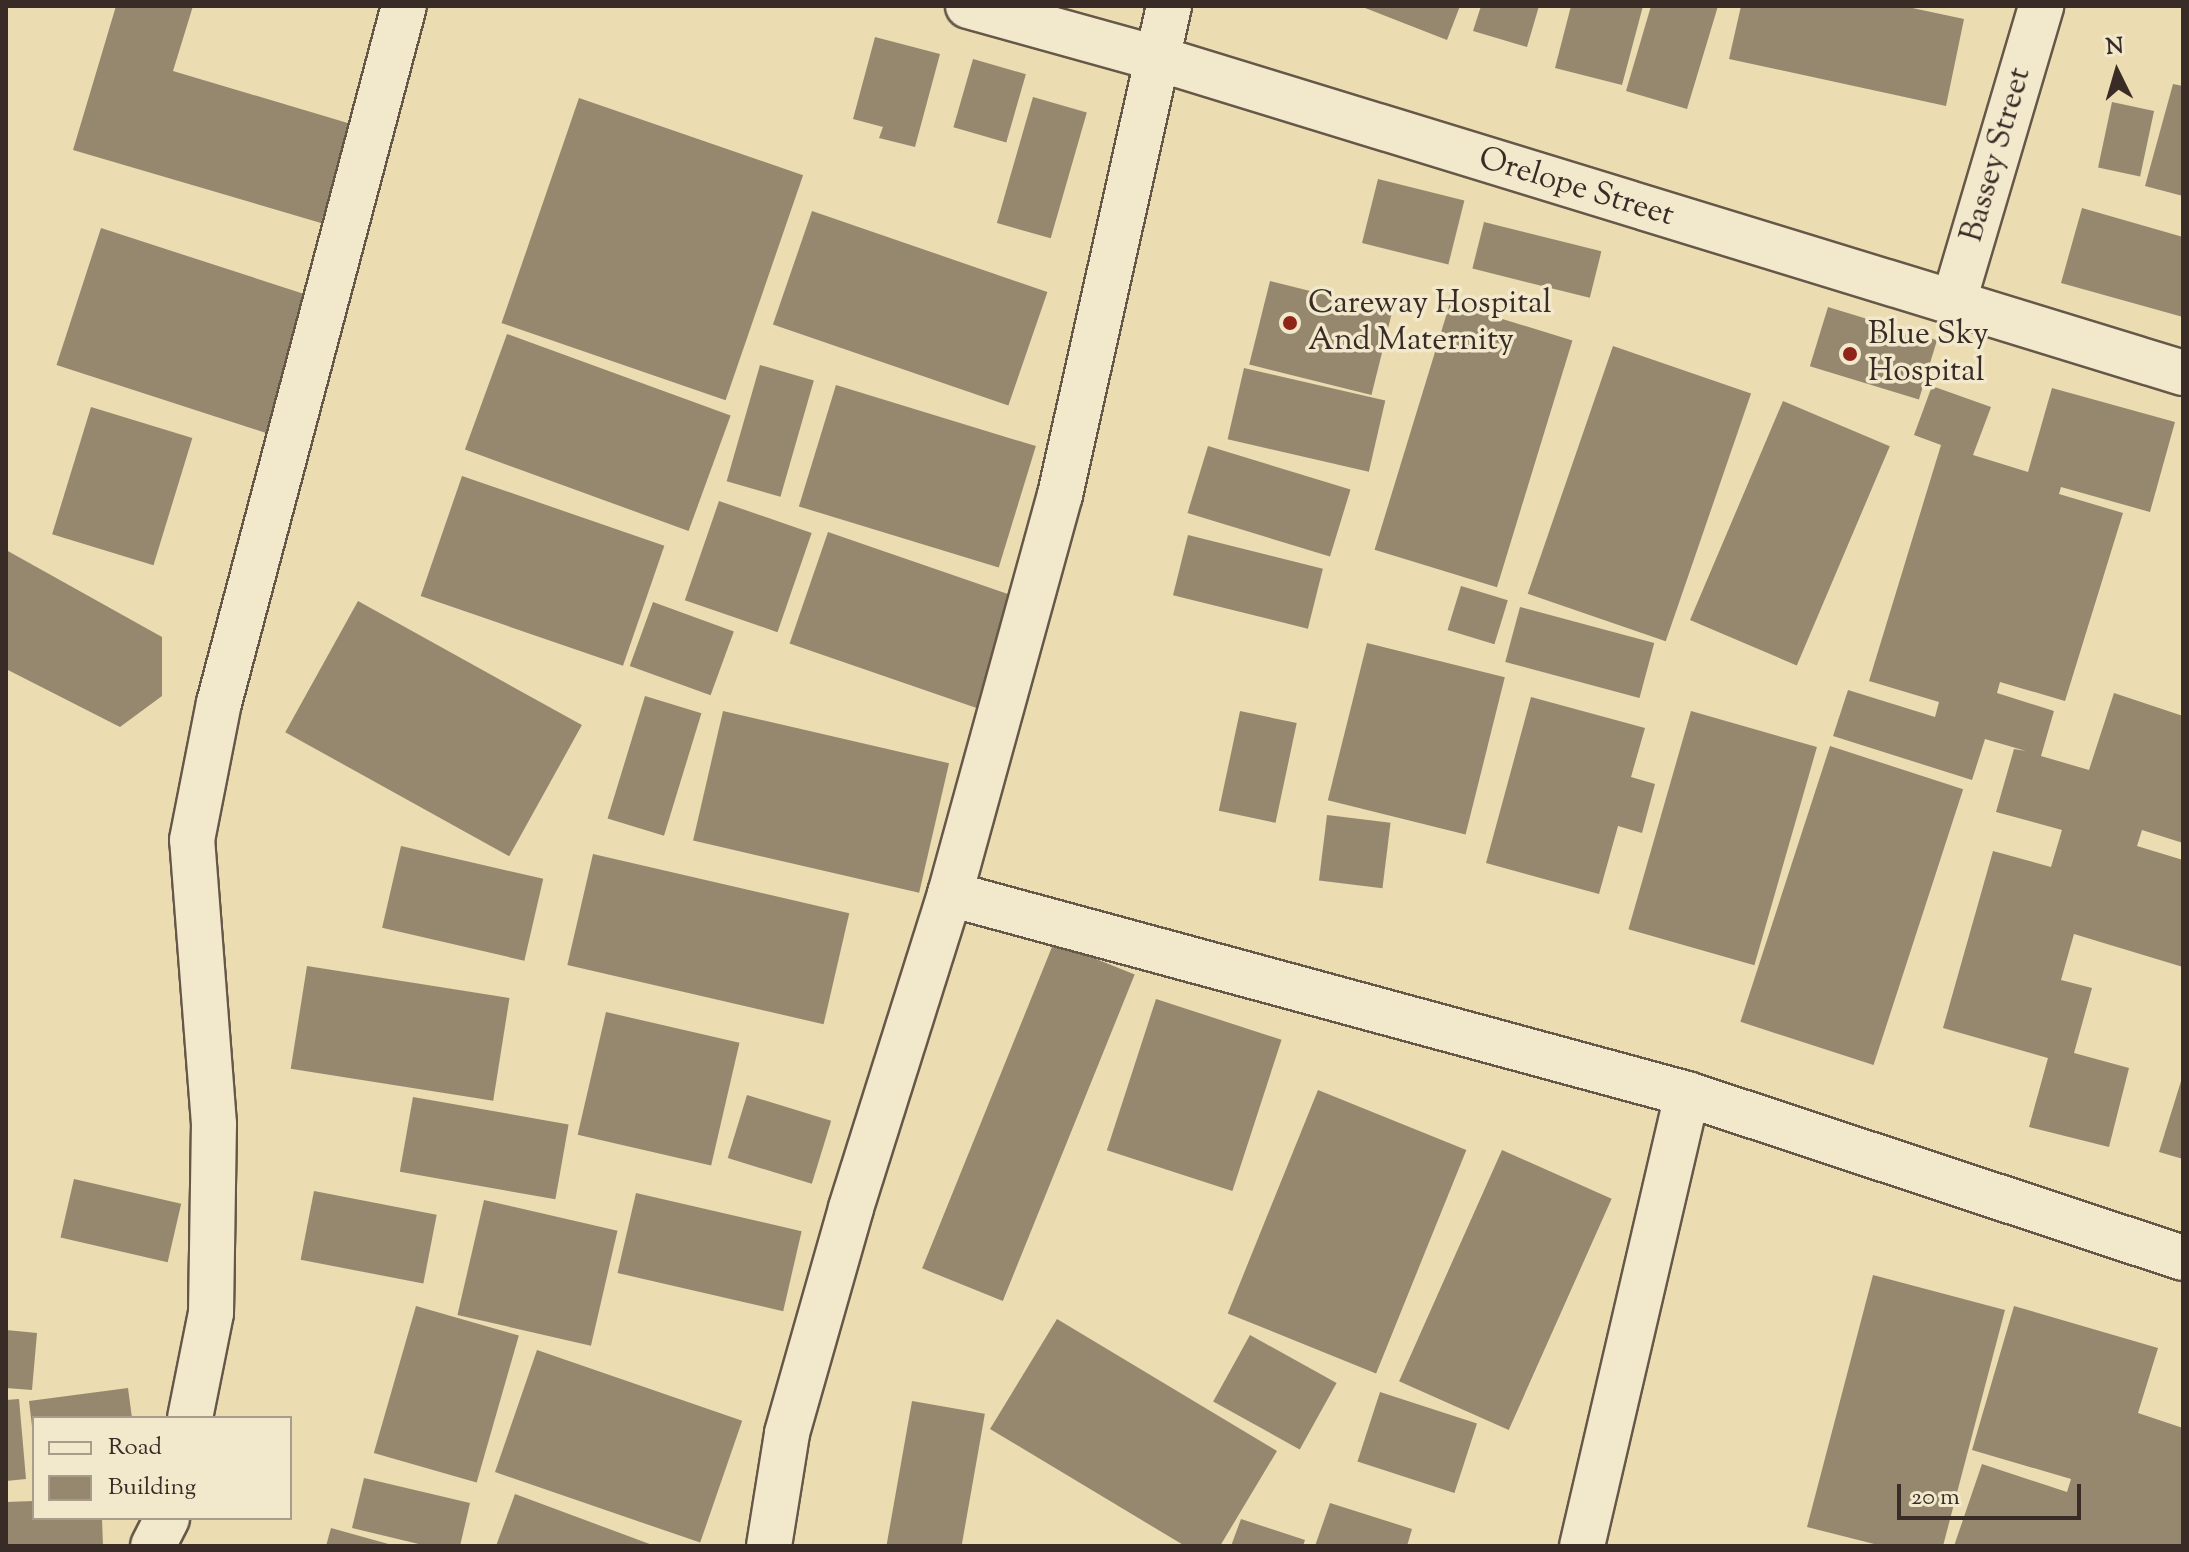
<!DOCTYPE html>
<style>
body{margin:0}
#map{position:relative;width:2189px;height:1552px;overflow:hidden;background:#ebdcb1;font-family:"Sorts Mill Goudy",serif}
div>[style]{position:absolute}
.building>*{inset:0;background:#96886e;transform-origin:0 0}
.roads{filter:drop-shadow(2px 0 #665849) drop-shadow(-2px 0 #665849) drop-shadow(0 2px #665849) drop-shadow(0 -2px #665849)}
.street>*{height:44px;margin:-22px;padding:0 22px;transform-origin:22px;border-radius:22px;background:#f2e8cc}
.dots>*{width:22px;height:22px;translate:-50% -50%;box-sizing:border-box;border:4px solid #f2e8cc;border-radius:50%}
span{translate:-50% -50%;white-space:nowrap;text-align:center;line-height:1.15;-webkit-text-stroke:7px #f2e8cc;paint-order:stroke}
.street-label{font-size:32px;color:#392c26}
.poi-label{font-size:32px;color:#392c26}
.left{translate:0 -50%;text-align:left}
.frame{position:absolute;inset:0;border:8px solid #392c26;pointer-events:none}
.legend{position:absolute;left:32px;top:1416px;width:260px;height:104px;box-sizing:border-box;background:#f2e8cc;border:2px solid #a89d8a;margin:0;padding:10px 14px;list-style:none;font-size:24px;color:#392c26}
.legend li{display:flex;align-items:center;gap:16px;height:40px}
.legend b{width:40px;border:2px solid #a89d8a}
.north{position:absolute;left:2077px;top:32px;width:80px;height:80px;-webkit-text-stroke:6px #f2e8cc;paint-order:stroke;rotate:355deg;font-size:22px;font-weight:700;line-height:32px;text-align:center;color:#392c26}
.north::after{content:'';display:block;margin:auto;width:28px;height:36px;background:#392c26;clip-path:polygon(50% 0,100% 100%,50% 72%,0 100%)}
.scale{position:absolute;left:1897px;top:1484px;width:184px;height:36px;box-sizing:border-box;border:4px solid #392c26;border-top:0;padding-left:10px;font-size:24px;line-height:28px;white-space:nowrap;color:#392c26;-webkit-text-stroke:6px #f2e8cc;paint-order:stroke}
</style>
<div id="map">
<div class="building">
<i style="clip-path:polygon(116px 6px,193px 6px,173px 71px,351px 124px,321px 223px,73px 150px)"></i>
<i style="clip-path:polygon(1360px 6px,1460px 6px,1447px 40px)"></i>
<i style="clip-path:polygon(1481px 6px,1539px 6px,1527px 47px,1473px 31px)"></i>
<i style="clip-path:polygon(1571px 6px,1643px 6px,1622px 85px,1555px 68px)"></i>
<i style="clip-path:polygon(1651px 6px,1718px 6px,1687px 109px,1626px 91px)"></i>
<i style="clip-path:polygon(1741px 6px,1903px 6px,1964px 19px,1946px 106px,1729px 59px)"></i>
<i style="clip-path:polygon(875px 37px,940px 54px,915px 147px,879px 138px,883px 127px,853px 119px)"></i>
<i style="left:973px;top:59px;width:55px;height:71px;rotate:16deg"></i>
<i style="clip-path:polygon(2173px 84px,2183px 86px,2183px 196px,2145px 186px)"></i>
<i style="left:1033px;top:97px;width:56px;height:131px;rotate:16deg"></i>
<i style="left:579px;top:98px;width:237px;height:238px;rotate:19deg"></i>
<i style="left:2112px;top:102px;width:43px;height:67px;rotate:12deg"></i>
<i style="left:1378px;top:179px;width:89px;height:66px;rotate:14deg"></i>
<i style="clip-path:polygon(2082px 208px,2183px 237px,2183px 317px,2061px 283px)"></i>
<i style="left:812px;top:211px;width:249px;height:120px;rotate:19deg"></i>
<i style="left:1484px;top:222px;width:121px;height:48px;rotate:14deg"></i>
<i style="left:101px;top:228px;width:233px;height:144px;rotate:18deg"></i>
<i style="left:1270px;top:281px;width:126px;height:86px;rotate:14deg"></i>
<i style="left:1450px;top:303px;width:128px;height:258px;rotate:17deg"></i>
<i style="left:1828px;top:307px;width:114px;height:62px;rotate:17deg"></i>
<i style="left:507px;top:334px;width:238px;height:123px;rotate:20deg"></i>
<i style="left:1613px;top:346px;width:146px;height:262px;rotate:19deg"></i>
<i style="left:760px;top:365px;width:56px;height:121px;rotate:16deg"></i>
<i style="left:1244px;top:368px;width:145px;height:73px;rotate:13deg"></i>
<i style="left:836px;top:385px;width:209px;height:127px;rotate:17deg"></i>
<i style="clip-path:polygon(1932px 386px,1991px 407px,1973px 455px,2028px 472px,2052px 388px,2175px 422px,2150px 512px,2061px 487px,2059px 494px,2123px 513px,2065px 701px,2000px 682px,1997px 693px,2054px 711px,2041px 756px,2089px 770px,2114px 693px,2183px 716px,2183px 843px,2142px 830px,2137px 846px,2183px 860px,2183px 967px,2074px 934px,2061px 980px,2092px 988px,2074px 1053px,2129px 1068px,2109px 1147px,2029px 1127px,2048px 1058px,1943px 1028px,1993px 851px,2051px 867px,2062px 830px,1996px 812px,2014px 749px,2026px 751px,1985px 739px,1972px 780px,1833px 736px,1848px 690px,1935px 717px,1939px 702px,1869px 681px,1941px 445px,1914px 435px)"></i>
<i style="left:1783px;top:401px;width:116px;height:238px;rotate:23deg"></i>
<i style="left:91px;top:407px;width:106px;height:133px;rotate:17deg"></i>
<i style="left:1208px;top:446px;width:149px;height:70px;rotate:17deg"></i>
<i style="left:462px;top:476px;width:214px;height:127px;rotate:19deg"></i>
<i style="left:719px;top:501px;width:98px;height:105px;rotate:19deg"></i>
<i style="left:828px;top:532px;width:207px;height:118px;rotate:19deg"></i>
<i style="left:1188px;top:535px;width:139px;height:62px;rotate:14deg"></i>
<i style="clip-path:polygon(6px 550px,162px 637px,162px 696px,120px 727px,6px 669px)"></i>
<i style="left:1461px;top:586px;width:49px;height:46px;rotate:17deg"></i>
<i style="left:358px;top:601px;width:256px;height:150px;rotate:29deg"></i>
<i style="left:653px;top:602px;width:86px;height:68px;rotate:20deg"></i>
<i style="left:1520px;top:607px;width:139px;height:57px;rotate:15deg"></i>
<i style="left:1367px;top:643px;width:142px;height:162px;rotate:14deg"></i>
<i style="left:645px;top:696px;width:59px;height:128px;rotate:17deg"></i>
<i style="clip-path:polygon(1531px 697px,1645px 728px,1631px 777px,1655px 784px,1642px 833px,1618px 826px,1599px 894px,1486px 863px)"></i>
<i style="left:723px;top:711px;width:232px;height:133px;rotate:13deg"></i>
<i style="left:1240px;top:711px;width:58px;height:102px;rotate:12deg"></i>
<i style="left:1691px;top:711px;width:131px;height:227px;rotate:16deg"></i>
<i style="left:1830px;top:746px;width:140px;height:290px;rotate:18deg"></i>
<i style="left:1327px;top:815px;width:64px;height:66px;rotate:7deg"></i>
<i style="left:401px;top:846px;width:146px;height:84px;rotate:13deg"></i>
<i style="left:593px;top:854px;width:263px;height:114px;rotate:13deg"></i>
<i style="left:1054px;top:942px;width:87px;height:352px;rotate:22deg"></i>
<i style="left:307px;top:966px;width:205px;height:104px;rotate:9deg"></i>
<i style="left:1156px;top:999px;width:132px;height:159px;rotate:18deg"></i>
<i style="left:606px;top:1012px;width:137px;height:126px;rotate:13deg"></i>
<i style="clip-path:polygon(2182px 1078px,2183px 1078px,2183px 1159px,2159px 1152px)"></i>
<i style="left:1318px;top:1090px;width:160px;height:241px;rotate:22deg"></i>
<i style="left:747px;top:1095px;width:88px;height:66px;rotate:17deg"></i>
<i style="left:413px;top:1097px;width:158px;height:76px;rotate:10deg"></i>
<i style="left:1502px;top:1150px;width:120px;height:253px;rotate:24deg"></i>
<i style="left:74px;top:1179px;width:110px;height:60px;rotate:13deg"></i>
<i style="left:314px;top:1191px;width:125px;height:70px;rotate:11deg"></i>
<i style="left:636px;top:1193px;width:170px;height:82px;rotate:13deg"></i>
<i style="left:484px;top:1200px;width:137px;height:118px;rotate:13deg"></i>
<i style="clip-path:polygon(1873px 1275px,2005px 1310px,1943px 1546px,1882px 1546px,1807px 1527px)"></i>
<i style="left:416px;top:1306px;width:107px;height:153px;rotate:16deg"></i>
<i style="clip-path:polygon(2014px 1306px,2158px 1348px,2138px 1413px,2183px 1428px,2183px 1546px,1954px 1546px,1982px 1464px,2067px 1492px,2071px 1479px,1972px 1450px)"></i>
<i style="clip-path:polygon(1057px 1319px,1277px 1451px,1220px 1546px,1185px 1546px,990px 1429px)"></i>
<i style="clip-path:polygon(6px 1330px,37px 1333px,32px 1390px,6px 1388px)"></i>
<i style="left:1250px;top:1335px;width:99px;height:76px;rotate:29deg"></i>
<i style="left:537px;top:1350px;width:217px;height:129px;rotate:19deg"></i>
<i style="clip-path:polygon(128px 1388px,132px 1418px,34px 1418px,32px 1426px,29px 1401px)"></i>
<i style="left:1380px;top:1392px;width:102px;height:73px;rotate:18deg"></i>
<i style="clip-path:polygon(19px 1399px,26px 1479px,6px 1481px,6px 1400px)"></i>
<i style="left:912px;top:1401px;width:74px;height:147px;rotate:10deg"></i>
<i style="clip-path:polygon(364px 1478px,470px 1503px,460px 1546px,427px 1546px,352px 1528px)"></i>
<i style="clip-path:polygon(515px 1494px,655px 1546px,496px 1546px)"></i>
<i style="clip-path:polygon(34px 1501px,34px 1518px,102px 1518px,103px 1546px,6px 1546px,6px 1502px)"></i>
<i style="clip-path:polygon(1330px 1503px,1412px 1529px,1407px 1546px,1315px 1546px)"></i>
<i style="clip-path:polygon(1241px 1519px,1305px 1540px,1303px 1546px,1231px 1546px)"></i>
<i style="clip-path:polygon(331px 1528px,392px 1545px,392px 1546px,326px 1546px)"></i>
</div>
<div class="roads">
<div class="street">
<i style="left:968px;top:6px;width:195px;rotate:15.5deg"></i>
<i style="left:1156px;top:58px;width:1074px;rotate:17.05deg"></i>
<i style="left:1953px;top:304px;width:311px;rotate:-73.5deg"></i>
<i style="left:950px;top:894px;width:764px;rotate:15.18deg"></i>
<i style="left:1687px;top:1094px;width:522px;rotate:18.3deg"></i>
<i style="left:190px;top:1418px;width:107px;rotate:-78.7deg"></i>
<i style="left:211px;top:1313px;width:189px;rotate:-89.1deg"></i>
<i style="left:214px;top:1124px;width:285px;rotate:-94.4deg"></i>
<i style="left:192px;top:840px;width:140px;rotate:-78.9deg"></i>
<i style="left:219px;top:703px;width:721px;rotate:-75.14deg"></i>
<i style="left:153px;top:1546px;width:31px;rotate:-63deg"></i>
<i style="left:769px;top:1546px;width:114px;rotate:-80.9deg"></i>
<i style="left:787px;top:1433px;width:234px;rotate:-74.1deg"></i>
<i style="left:851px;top:1208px;width:329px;rotate:-72.5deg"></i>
<i style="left:950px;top:894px;width:414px;rotate:-74.6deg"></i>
<i style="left:1060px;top:495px;width:501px;rotate:-77.43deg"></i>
<i style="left:1582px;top:1546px;width:464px;rotate:-76.9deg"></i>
</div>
</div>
<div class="dots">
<i style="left:1290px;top:323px;background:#8f2418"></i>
<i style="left:1850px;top:354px;background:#8f2418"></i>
</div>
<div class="street-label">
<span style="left:1997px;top:155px;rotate:-74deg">Bassey Street</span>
<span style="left:1576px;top:188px;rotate:17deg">Orelope Street</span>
</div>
<div class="poi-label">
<span class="left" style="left:1308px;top:323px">Careway Hospital<br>And Maternity</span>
<span class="left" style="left:1868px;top:354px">Blue Sky<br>Hospital</span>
</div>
<div class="frame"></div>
<ul class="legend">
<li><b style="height:10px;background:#f2e8cc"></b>Road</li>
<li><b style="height:22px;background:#96886e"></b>Building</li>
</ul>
<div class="north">N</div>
<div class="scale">20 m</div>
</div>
